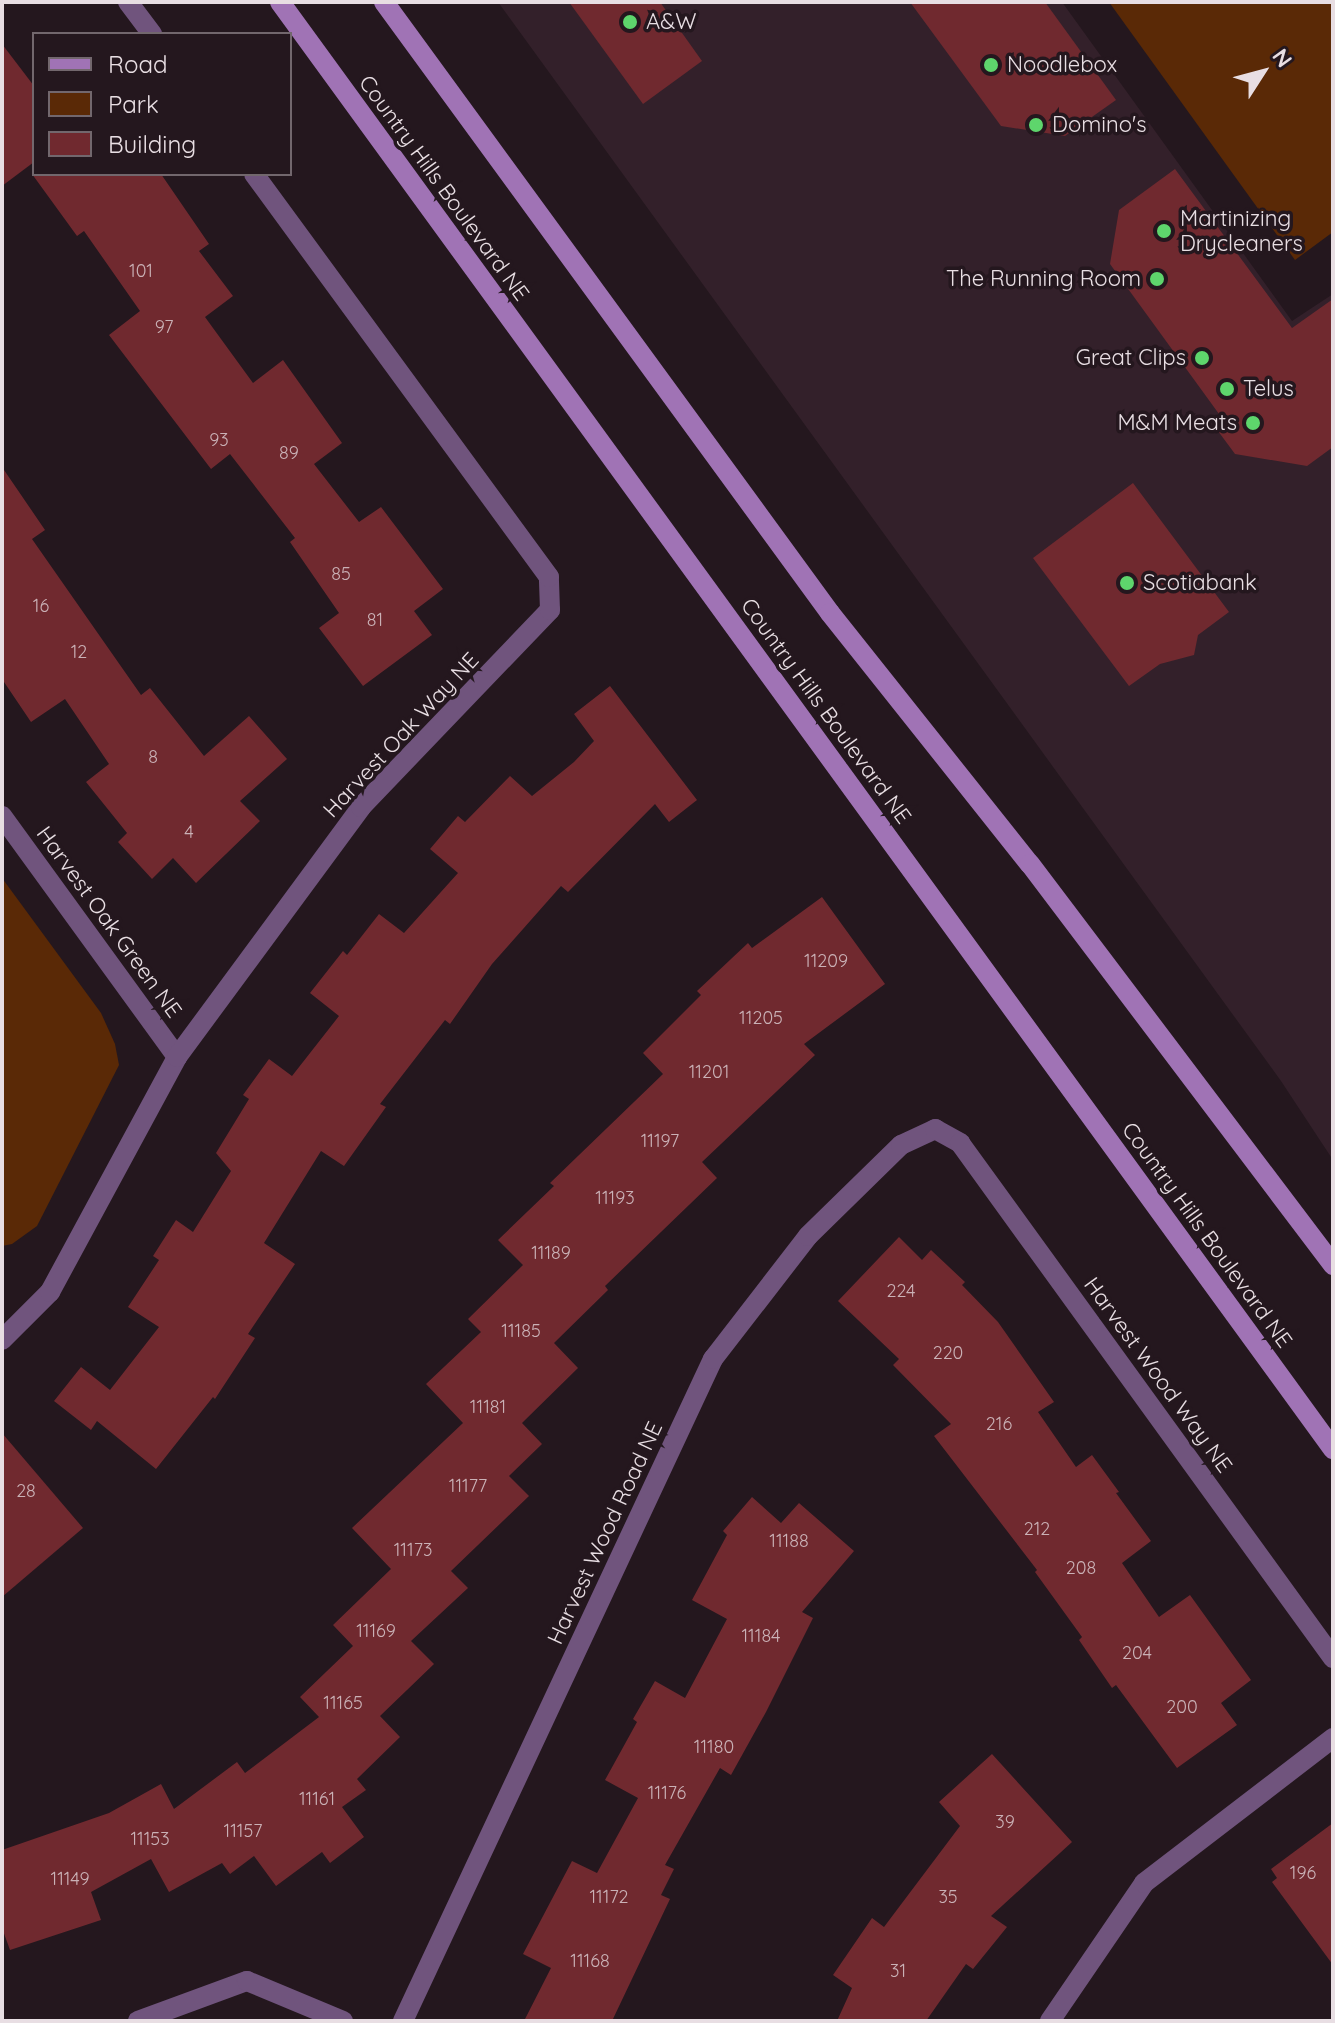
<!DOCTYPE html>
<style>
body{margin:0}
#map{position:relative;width:1335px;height:2023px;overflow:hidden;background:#24171e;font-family:Quicksand,sans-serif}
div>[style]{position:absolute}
.built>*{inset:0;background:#33202a}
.green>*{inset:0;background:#5a2906}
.building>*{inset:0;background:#70292f}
.street>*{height:20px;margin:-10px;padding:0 10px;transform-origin:10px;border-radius:10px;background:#70547d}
.secondary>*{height:20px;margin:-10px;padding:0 10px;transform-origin:10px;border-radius:10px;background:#a073b5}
.dots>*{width:22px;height:22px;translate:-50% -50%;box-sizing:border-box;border:4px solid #24171e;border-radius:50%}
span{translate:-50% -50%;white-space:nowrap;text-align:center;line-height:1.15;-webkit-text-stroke:7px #24171e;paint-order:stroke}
.number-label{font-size:18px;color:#cab1b6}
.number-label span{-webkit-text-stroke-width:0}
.poi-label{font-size:22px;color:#e8dee3}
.left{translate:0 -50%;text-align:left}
.right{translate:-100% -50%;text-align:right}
.street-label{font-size:22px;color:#e8dee3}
.frame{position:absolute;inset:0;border:4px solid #e8dee3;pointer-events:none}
.legend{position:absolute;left:32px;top:32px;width:260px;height:144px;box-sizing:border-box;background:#24171e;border:2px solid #72676d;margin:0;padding:10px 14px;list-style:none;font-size:24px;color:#e8dee3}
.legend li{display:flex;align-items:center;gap:16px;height:40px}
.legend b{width:40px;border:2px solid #72676d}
.north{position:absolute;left:1223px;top:32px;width:80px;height:80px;-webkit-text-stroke:6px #24171e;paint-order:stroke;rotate:54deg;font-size:22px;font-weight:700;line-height:32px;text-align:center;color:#e8dee3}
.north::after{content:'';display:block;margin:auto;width:28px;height:36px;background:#e8dee3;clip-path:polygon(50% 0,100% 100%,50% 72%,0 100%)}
</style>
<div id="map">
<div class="built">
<i style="clip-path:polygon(498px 2px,1062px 2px,1292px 321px,1333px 294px,1333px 1160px,1281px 1081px)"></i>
</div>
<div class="green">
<i style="clip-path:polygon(1109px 2px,1333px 2px,1333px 232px,1295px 260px)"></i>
<i style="clip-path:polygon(2px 878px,101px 1013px,115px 1044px,119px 1065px,37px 1226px,12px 1244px,2px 1246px)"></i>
</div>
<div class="building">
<i style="clip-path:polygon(569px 2px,660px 2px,702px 61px,643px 104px)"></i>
<i style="clip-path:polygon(910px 2px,1045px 2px,1116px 100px,1065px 136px,1001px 126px)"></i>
<i style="clip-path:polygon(2px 44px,34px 86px,34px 162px,2px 186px)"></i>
<i style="clip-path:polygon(1175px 169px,1292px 328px,1333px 299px,1333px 447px,1307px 466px,1235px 454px,1218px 431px,1227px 425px,1110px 264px,1119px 210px)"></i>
<i style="clip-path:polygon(32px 174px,161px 174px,209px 244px,199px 251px,233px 296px,205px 317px,253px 383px,283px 360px,342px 443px,314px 464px,359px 522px,381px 507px,443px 589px,414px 611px,432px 635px,363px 686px,319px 628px,339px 613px,290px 542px,295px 538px,230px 454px,211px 469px,109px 335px,140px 311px,84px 231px,77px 236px)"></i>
<i style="clip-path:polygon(2px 467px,45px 530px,32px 539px,141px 695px,150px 688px,204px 756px,249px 716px,287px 759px,240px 801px,260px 821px,196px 883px,173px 858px,152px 879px,118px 842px,127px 833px,86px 782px,109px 764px,65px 699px,31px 722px,2px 679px)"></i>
<i style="clip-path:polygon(1133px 483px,1229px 612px,1198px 635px,1194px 655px,1160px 664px,1129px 686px,1033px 558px)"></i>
<i style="clip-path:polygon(610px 686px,697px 800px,669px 822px,655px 804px,568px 892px,561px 886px,492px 964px,450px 1024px,445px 1020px,380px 1104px,386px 1107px,344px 1166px,321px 1151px,264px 1243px,295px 1264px,248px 1334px,255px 1338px,215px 1399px,213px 1397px,156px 1469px,97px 1421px,91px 1430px,54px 1401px,81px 1367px,110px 1390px,159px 1327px,128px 1307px,159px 1260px,153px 1256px,176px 1220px,193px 1232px,231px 1171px,216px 1153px,249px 1099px,243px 1095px,269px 1059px,292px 1076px,339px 1016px,310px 993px,343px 951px,347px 955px,379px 914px,404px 933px,458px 873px,430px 849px,458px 816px,465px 822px,510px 776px,532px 796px,574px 762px,594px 741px,574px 714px)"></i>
<i style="clip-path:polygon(822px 897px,885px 984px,804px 1044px,815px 1055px,702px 1162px,717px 1178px,605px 1286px,608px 1290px,554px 1343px,578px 1368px,522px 1423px,542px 1444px,509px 1476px,529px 1496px,451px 1571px,468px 1588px,411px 1641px,434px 1664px,380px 1716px,400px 1737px,357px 1779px,366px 1790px,342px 1807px,364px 1837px,330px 1863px,322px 1852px,276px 1886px,254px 1856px,230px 1874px,222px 1863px,169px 1892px,151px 1859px,91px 1892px,101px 1920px,10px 1950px,2px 1928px,2px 1850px,109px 1813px,161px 1784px,174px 1809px,237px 1762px,245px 1773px,319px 1717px,300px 1697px,353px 1646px,333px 1625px,391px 1569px,352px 1528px,463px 1423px,426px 1384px,481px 1332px,468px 1319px,523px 1265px,498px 1240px,554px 1186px,550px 1183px,663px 1074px,643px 1053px,701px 995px,697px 991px,748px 943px,752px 948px)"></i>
<i style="clip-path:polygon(899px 1237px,922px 1260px,931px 1250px,965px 1282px,962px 1285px,998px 1322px,1054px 1402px,1038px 1412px,1076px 1467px,1092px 1455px,1119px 1492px,1116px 1493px,1151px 1541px,1122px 1563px,1159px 1617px,1190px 1595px,1251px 1680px,1221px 1703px,1237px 1725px,1177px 1768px,1116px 1685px,1112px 1688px,1079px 1640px,1082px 1637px,1035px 1572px,1037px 1570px,934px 1436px,951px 1424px,893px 1365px,899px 1359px,838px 1301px)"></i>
<i style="clip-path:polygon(2px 1433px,83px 1528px,2px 1597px)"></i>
<i style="clip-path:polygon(752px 1497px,781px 1523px,799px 1503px,854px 1551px,802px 1612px,813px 1618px,766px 1712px,731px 1775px,720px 1768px,665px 1865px,674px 1869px,661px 1895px,670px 1899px,612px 2021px,524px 2021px,551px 1968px,523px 1954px,572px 1861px,597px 1873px,638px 1798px,605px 1780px,637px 1722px,633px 1719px,655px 1681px,685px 1698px,727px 1619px,692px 1600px,727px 1535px,723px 1531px)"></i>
<i style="clip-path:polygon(992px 1754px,1072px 1842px,991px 1916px,1007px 1927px,973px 1969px,966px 1964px,926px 2021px,837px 2021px,852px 1988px,833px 1975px,872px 1918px,884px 1927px,960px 1826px,939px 1802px)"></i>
<i style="clip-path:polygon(1333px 1823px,1333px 1965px,1272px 1882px,1277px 1878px,1271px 1869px)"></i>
</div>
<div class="street">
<i style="left:128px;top:2px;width:40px;rotate:53deg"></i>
<i style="left:2px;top:816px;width:298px;rotate:54deg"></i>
<i style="left:2px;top:1340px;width:68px;rotate:-45deg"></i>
<i style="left:50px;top:1292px;width:267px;rotate:-61.6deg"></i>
<i style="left:177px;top:1057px;width:310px;rotate:-53.6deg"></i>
<i style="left:361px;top:807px;width:273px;rotate:-46.2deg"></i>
<i style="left:550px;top:610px;width:33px;rotate:-92deg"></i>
<i style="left:549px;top:577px;width:499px;rotate:-126.2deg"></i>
<i style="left:138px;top:2021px;width:116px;rotate:-20.2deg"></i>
<i style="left:247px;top:1981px;width:104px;rotate:22.6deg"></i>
<i style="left:403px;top:2021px;width:731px;rotate:-64.91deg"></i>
<i style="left:713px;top:1359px;width:155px;rotate:-52.3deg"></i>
<i style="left:808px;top:1236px;width:130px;rotate:-44.4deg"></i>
<i style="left:901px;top:1145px;width:38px;rotate:-25deg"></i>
<i style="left:935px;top:1129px;width:29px;rotate:29deg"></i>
<i style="left:960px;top:1143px;width:636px;rotate:54.09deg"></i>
<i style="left:1050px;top:2021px;width:167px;rotate:-55.7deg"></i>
<i style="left:1144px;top:1883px;width:238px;rotate:-37.5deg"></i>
</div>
<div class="secondary">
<i style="left:280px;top:2px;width:1790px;rotate:53.96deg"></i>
<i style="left:384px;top:2px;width:756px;rotate:53.87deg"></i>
<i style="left:830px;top:613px;width:321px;rotate:51.5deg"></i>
<i style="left:1030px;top:864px;width:503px;rotate:52.92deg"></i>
</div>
<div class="dots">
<i style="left:630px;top:22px;background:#5ed56c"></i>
<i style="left:991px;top:65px;background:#5ed56c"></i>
<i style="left:1036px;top:125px;background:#5ed56c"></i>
<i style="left:1164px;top:231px;background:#5ed56c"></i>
<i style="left:1157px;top:279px;background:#5ed56c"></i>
<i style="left:1202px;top:358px;background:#5ed56c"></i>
<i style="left:1227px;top:389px;background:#5ed56c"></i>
<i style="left:1253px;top:423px;background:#5ed56c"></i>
<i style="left:1127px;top:583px;background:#5ed56c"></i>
</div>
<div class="number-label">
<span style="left:141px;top:271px">101</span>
<span style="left:164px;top:327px">97</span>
<span style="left:219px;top:440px">93</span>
<span style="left:289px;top:453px">89</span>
<span style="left:341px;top:574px">85</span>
<span style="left:41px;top:606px">16</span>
<span style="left:375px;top:620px">81</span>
<span style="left:79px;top:652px">12</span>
<span style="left:153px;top:757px">8</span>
<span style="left:189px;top:832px">4</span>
<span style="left:826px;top:961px">11209</span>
<span style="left:761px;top:1018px">11205</span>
<span style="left:709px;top:1072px">11201</span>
<span style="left:660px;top:1141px">11197</span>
<span style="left:615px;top:1198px">11193</span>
<span style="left:551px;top:1253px">11189</span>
<span style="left:901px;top:1291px">224</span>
<span style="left:521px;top:1331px">11185</span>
<span style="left:948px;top:1353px">220</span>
<span style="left:488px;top:1407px">11181</span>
<span style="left:999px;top:1424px">216</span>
<span style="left:468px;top:1486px">11177</span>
<span style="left:26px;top:1491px">28</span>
<span style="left:1037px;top:1529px">212</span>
<span style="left:789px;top:1541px">11188</span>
<span style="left:413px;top:1550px">11173</span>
<span style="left:1081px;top:1568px">208</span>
<span style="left:376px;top:1631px">11169</span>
<span style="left:761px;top:1636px">11184</span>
<span style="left:1137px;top:1653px">204</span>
<span style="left:343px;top:1703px">11165</span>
<span style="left:1182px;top:1707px">200</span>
<span style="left:714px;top:1747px">11180</span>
<span style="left:667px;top:1793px">11176</span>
<span style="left:317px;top:1799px">11161</span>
<span style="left:1005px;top:1822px">39</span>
<span style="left:243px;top:1831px">11157</span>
<span style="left:150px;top:1839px">11153</span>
<span style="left:1303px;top:1873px">196</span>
<span style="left:70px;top:1879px">11149</span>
<span style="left:609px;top:1897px">11172</span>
<span style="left:948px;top:1897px">35</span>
<span style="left:590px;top:1961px">11168</span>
<span style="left:898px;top:1971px">31</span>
</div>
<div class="poi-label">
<span class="left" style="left:646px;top:22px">A&amp;W</span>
<span class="left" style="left:1007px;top:65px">Noodlebox</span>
<span class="left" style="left:1052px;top:125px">Domino's</span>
<span class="left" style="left:1180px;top:231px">Martinizing<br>Drycleaners</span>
<span class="right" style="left:1141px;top:279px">The Running Room</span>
<span class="right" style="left:1186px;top:358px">Great Clips</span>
<span class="left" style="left:1243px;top:389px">Telus</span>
<span class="right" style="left:1237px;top:423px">M&amp;M Meats</span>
<span class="left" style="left:1143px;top:583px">Scotiabank</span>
</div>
<div class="street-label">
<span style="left:444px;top:188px;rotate:54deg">Country Hills Boulevard NE</span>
<span style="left:826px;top:711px;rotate:54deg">Country Hills Boulevard NE</span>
<span style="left:401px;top:735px;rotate:-47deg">Harvest Oak Way NE</span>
<span style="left:109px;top:922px;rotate:54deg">Harvest Oak Green NE</span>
<span style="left:1207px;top:1235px;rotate:54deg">Country Hills Boulevard NE</span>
<span style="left:1158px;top:1375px;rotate:54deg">Harvest Wood Way NE</span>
<span style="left:605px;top:1533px;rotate:-65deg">Harvest Wood Road NE</span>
</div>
<div class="frame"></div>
<ul class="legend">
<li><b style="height:10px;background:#a073b5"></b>Road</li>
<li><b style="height:22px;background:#5a2906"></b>Park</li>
<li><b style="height:22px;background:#70292f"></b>Building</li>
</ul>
<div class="north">N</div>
</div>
